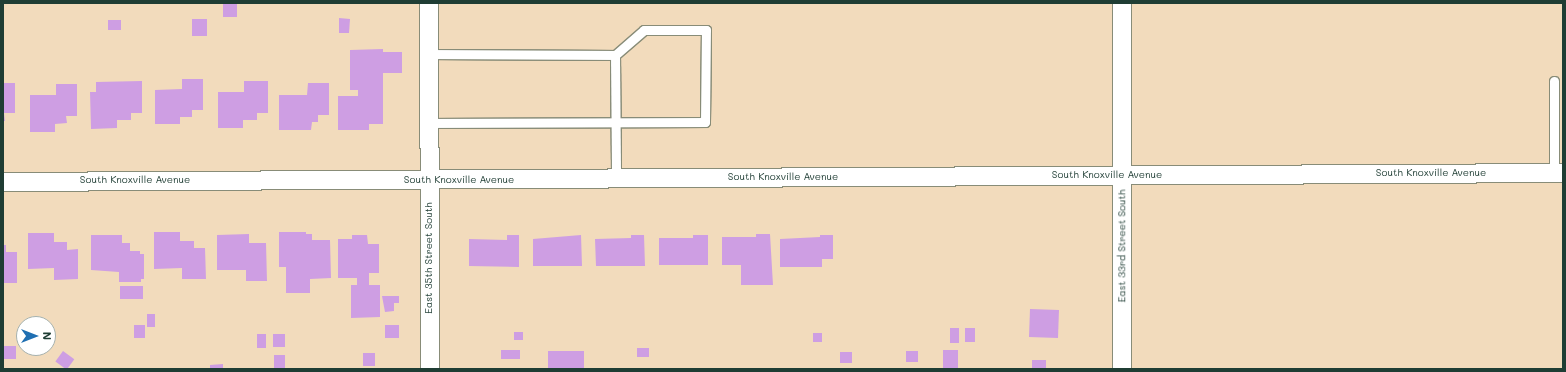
<!DOCTYPE html>
<style>
body{margin:0}
#map{position:relative;width:1566px;height:372px;overflow:hidden;background:#f2dbbc;font-family:Mali,sans-serif}
div>[style]{position:absolute}
.building>*{inset:0;background:#ce9ee3;transform-origin:0 0}
.roads{filter:drop-shadow(1px 0 #888c78) drop-shadow(-1px 0 #888c78) drop-shadow(0 1px #888c78) drop-shadow(0 -1px #888c78)}
.service>*{height:9px;margin:-4.5px;padding:0 4.5px;transform-origin:4.5px;border-radius:4.5px;background:#fff}
.minor>*{height:18px;margin:-9px;padding:0 9px;transform-origin:9px;border-radius:9px;background:#fff}
span{translate:-50% -50%;white-space:nowrap;text-align:center;line-height:1.15;-webkit-text-stroke:4px #fff;paint-order:stroke}
.street-label{font-size:10px;color:#1f3d34}
.frame{position:absolute;inset:0;border:4px solid #1f3d34;pointer-events:none}
.north{position:absolute;left:16px;top:316px;width:40px;height:40px;box-sizing:border-box;background:#fff;border:1px solid #a5b1ae;border-radius:50%;rotate:90deg;font-size:11px;font-weight:700;line-height:16px;text-align:center;color:#1f3d34}
.north::after{content:'';display:block;margin:auto;width:14px;height:18px;background:#1f6fb2;clip-path:polygon(50% 0,100% 100%,50% 72%,0 100%)}
</style>
<div id="map">
<div class="building">
<i style="left:223px;top:3px;width:14px;height:14px"></i>
<i style="clip-path:polygon(339px 18px,350px 19px,349px 33px,339px 33px)"></i>
<i style="left:192px;top:19px;width:15px;height:17px"></i>
<i style="left:108px;top:20px;width:13px;height:10px"></i>
<i style="clip-path:polygon(383px 49px,383px 124px,369px 124px,369px 130px,338px 130px,338px 96px,358px 96px,358px 90px,350px 90px,350px 50px)"></i>
<i style="left:383px;top:52px;width:19px;height:21px"></i>
<i style="clip-path:polygon(182px 79px,203px 79px,203px 110px,192px 110px,192px 117px,180px 117px,180px 124px,155px 124px,155px 90px,182px 89px)"></i>
<i style="clip-path:polygon(142px 81px,142px 113px,131px 113px,131px 120px,117px 120px,117px 128px,91px 129px,90px 92px,96px 92px,96px 82px)"></i>
<i style="clip-path:polygon(244px 81px,268px 81px,268px 113px,257px 113px,257px 120px,243px 120px,243px 128px,218px 128px,218px 92px,244px 92px)"></i>
<i style="clip-path:polygon(3px 83px,15px 83px,15px 113px,4px 113px,5px 121px,3px 121px)"></i>
<i style="clip-path:polygon(308px 83px,329px 83px,329px 115px,318px 115px,318px 122px,312px 122px,311px 130px,279px 130px,279px 95px,307px 95px)"></i>
<i style="clip-path:polygon(56px 84px,77px 84px,77px 116px,66px 116px,67px 123px,55px 124px,55px 132px,30px 132px,30px 95px,56px 95px)"></i>
<i style="clip-path:polygon(154px 232px,180px 232px,180px 241px,194px 241px,194px 248px,205px 248px,206px 279px,182px 279px,182px 268px,154px 269px)"></i>
<i style="clip-path:polygon(279px 232px,306px 232px,306px 234px,312px 234px,312px 240px,330px 240px,331px 278px,310px 279px,310px 293px,286px 293px,286px 267px,279px 267px)"></i>
<i style="clip-path:polygon(28px 233px,54px 233px,54px 242px,67px 242px,67px 250px,78px 249px,78px 279px,54px 280px,54px 268px,28px 269px)"></i>
<i style="clip-path:polygon(249px 234px,249px 243px,266px 243px,267px 281px,246px 281px,246px 270px,217px 270px,217px 235px)"></i>
<i style="clip-path:polygon(756px 234px,770px 234px,773px 285px,741px 285px,741px 265px,722px 265px,722px 237px,756px 237px)"></i>
<i style="clip-path:polygon(91px 235px,122px 235px,122px 243px,130px 243px,130px 251px,140px 251px,140px 254px,144px 254px,144px 279px,141px 279px,141px 282px,119px 282px,119px 272px,91px 270px)"></i>
<i style="clip-path:polygon(352px 235px,367px 235px,368px 244px,379px 244px,379px 273px,369px 273px,369px 285px,380px 285px,380px 317px,351px 318px,351px 285px,357px 285px,357px 278px,338px 278px,338px 239px,352px 239px)"></i>
<i style="clip-path:polygon(507px 235px,519px 235px,519px 267px,469px 266px,469px 239px,507px 240px)"></i>
<i style="clip-path:polygon(581px 235px,582px 266px,533px 266px,533px 239px)"></i>
<i style="clip-path:polygon(631px 235px,644px 235px,645px 266px,596px 266px,595px 239px,631px 238px)"></i>
<i style="clip-path:polygon(693px 235px,708px 235px,708px 265px,659px 265px,659px 238px,693px 238px)"></i>
<i style="clip-path:polygon(820px 235px,833px 235px,833px 259px,822px 259px,822px 267px,780px 267px,780px 239px,820px 237px)"></i>
<i style="clip-path:polygon(3px 245px,6px 245px,6px 252px,17px 252px,17px 283px,3px 283px)"></i>
<i style="left:120px;top:286px;width:23px;height:13px"></i>
<i style="clip-path:polygon(382px 296px,399px 296px,399px 303px,394px 303px,394px 311px,385px 312px)"></i>
<i style="left:1030px;top:309px;width:29px;height:28px;rotate:2deg"></i>
<i style="left:147px;top:314px;width:8px;height:13px"></i>
<i style="clip-path:polygon(43px 319px,43px 324px,25px 324px,25px 320px)"></i>
<i style="left:134px;top:325px;width:11px;height:13px"></i>
<i style="left:385px;top:325px;width:14px;height:13px"></i>
<i style="left:950px;top:328px;width:9px;height:15px"></i>
<i style="left:975px;top:328px;width:14px;height:10px;rotate:90deg"></i>
<i style="left:514px;top:332px;width:9px;height:8px"></i>
<i style="left:813px;top:333px;width:9px;height:9px"></i>
<i style="left:257px;top:334px;width:9px;height:14px"></i>
<i style="left:273px;top:334px;width:12px;height:13px"></i>
<i style="left:3px;top:346px;width:13px;height:13px"></i>
<i style="left:649px;top:348px;width:9px;height:12px;rotate:90deg"></i>
<i style="left:501px;top:350px;width:19px;height:9px"></i>
<i style="left:943px;top:350px;width:15px;height:19px"></i>
<i style="left:63px;top:351px;width:14px;height:13px;rotate:36deg"></i>
<i style="left:548px;top:351px;width:36px;height:18px"></i>
<i style="left:906px;top:351px;width:12px;height:11px"></i>
<i style="left:840px;top:352px;width:12px;height:11px"></i>
<i style="left:363px;top:353px;width:12px;height:13px"></i>
<i style="left:274px;top:355px;width:11px;height:14px"></i>
<i style="left:1032px;top:360px;width:14px;height:9px"></i>
<i style="clip-path:polygon(223px 364px,223px 369px,210px 369px,210px 365px)"></i>
</div>
<div class="roads">
<div class="service">
<i style="left:429px;top:54px;width:186px;rotate:0.3deg"></i>
<i style="left:615px;top:55px;width:124px;rotate:89.5deg"></i>
<i style="left:1554px;top:81px;width:92px;rotate:90deg"></i>
<i style="left:429px;top:123px;width:276px;rotate:-0.2deg"></i>
<i style="left:705px;top:122px;width:92px;rotate:-89.4deg"></i>
<i style="left:706px;top:30px;width:62px;rotate:180deg"></i>
<i style="left:644px;top:30px;width:38px;rotate:139deg"></i>
</div>
<div class="minor">
<i style="left:429px;top:3px;width:366px;rotate:89.8deg"></i>
<i style="left:1122px;top:3px;width:366px;rotate:90deg"></i>
<i style="left:3px;top:182px;width:1560px;rotate:-0.33deg"></i>
</div>
</div>
<div class="street-label">
<span style="left:1431px;top:173px">South Knoxville Avenue</span>
<span style="left:1107px;top:175px">South Knoxville Avenue</span>
<span style="left:783px;top:177px">South Knoxville Avenue</span>
<span style="left:135px;top:180px">South Knoxville Avenue</span>
<span style="left:459px;top:180px">South Knoxville Avenue</span>
<span style="left:1122px;top:246px;rotate:-90deg">East 33rd Street South</span>
<span style="left:429px;top:258px;rotate:-90deg">East 35th Street South</span>
</div>
<div class="frame"></div>
<div class="north">N</div>
</div>
